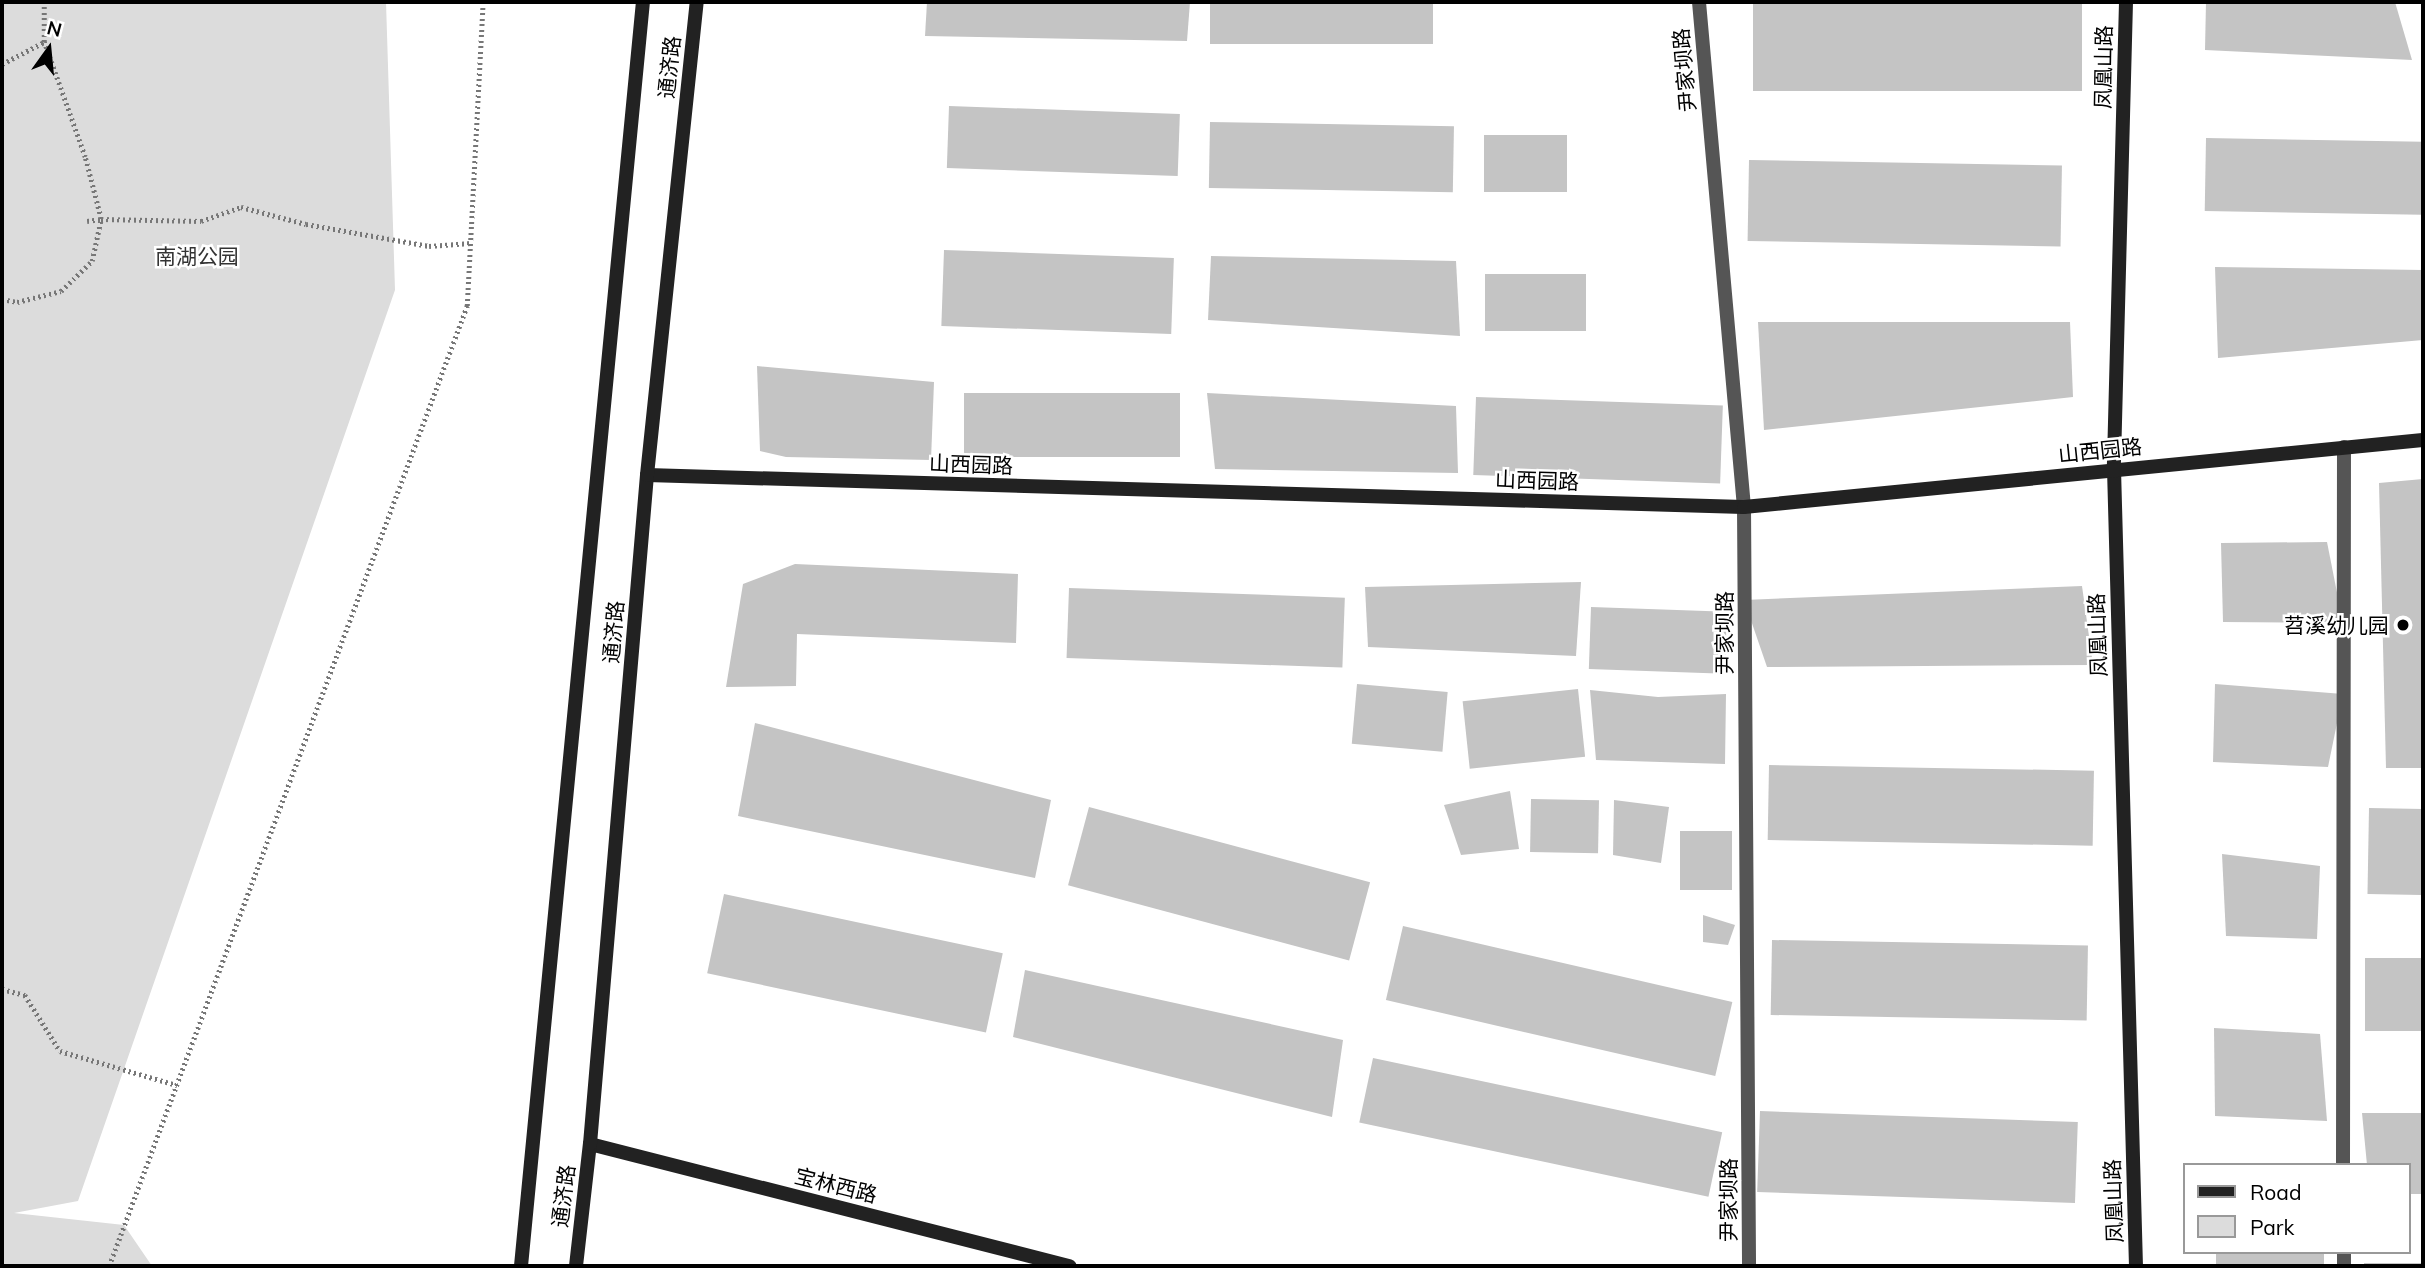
<!DOCTYPE html>
<meta charset="utf-8">
<style>
body{margin:0}
#map{position:relative;width:2425px;height:1268px;overflow:hidden;background:#fff;font-family:Mulish,"Noto Sans SC",sans-serif}
div>[style]{position:absolute}
.green>*{inset:0;background:#dcdcdc}
.building>*{inset:0;background:#c4c4c4;transform-origin:0 0}
.path>*{height:4.5px;margin-top:-2.25px;transform-origin:0;background:repeating-linear-gradient(90deg,#777 0 2px,transparent 0 5.5px)}
.street>*{height:14px;margin:-7px;padding:0 7px;transform-origin:7px;border-radius:7px;background:#555}
.secondary>*{height:14px;margin:-7px;padding:0 7px;transform-origin:7px;border-radius:7px;background:#222}
.dots>*{width:19px;height:19px;translate:-50% -50%;box-sizing:border-box;border:4px solid #fff;border-radius:50%}
span{translate:-50% -50%;white-space:nowrap;text-align:center;line-height:1.15;-webkit-text-stroke:5px #fff;paint-order:stroke}
.street-label{font-size:21px;color:#000}
.park-label{font-size:21px;color:#333}
.poi-label{font-size:21px;color:#000}
.right{translate:-100% -50%;text-align:right}
.frame{position:absolute;inset:0;border:4px solid #000;pointer-events:none}
.legend{position:absolute;left:2183px;top:1163px;width:228px;height:91px;box-sizing:border-box;background:#fff;border:2px solid #999;margin:0;padding:9px 12px;list-style:none;font-size:21px;color:#000}
.legend li{display:flex;align-items:center;gap:14px;height:35px}
.legend b{width:35px;border:2px solid #999}
.north{position:absolute;left:14px;top:14px;width:70px;height:70px;-webkit-text-stroke:5px #fff;paint-order:stroke;rotate:15deg;font-size:19px;font-weight:700;line-height:28px;text-align:center;color:#000}
.north::after{content:'';display:block;margin:auto;width:24px;height:32px;background:#000;clip-path:polygon(50% 0,100% 100%,50% 72%,0 100%)}
</style>
<div id="map">
<div class="green">
<i style="clip-path:polygon(2px 2px,386px 2px,395px 290px,78px 1201px,14px 1213px,124px 1225px,152px 1266px,2px 1266px)"></i>
</div>
<div class="building">
<i style="clip-path:polygon(927px 2px,1190px 2px,1187px 41px,925px 36px)"></i>
<i style="left:1210px;top:2px;width:223px;height:42px"></i>
<i style="left:1753px;top:2px;width:329px;height:89px"></i>
<i style="clip-path:polygon(2206px 2px,2395px 2px,2412px 60px,2205px 50px)"></i>
<i style="left:949px;top:106px;width:231px;height:62px;rotate:2deg"></i>
<i style="left:1210px;top:122px;width:244px;height:66px;rotate:1deg"></i>
<i style="left:1484px;top:135px;width:83px;height:57px"></i>
<i style="left:2206px;top:138px;width:217px;height:73px;rotate:1deg"></i>
<i style="left:1749px;top:160px;width:313px;height:81px;rotate:1deg"></i>
<i style="left:944px;top:250px;width:230px;height:76px;rotate:2deg"></i>
<i style="clip-path:polygon(1211px 256px,1456px 261px,1460px 336px,1208px 320px)"></i>
<i style="clip-path:polygon(2215px 267px,2423px 270px,2423px 340px,2218px 358px)"></i>
<i style="left:1485px;top:274px;width:101px;height:57px"></i>
<i style="clip-path:polygon(1758px 322px,2070px 322px,2073px 397px,1764px 430px)"></i>
<i style="clip-path:polygon(757px 366px,934px 382px,931px 460px,786px 457px,760px 451px)"></i>
<i style="left:964px;top:393px;width:216px;height:64px"></i>
<i style="clip-path:polygon(1207px 393px,1456px 406px,1458px 473px,1215px 469px)"></i>
<i style="left:1476px;top:397px;width:247px;height:78px;rotate:2deg"></i>
<i style="clip-path:polygon(2423px 479px,2423px 768px,2386px 768px,2379px 483px)"></i>
<i style="clip-path:polygon(2327px 542px,2343px 623px,2223px 622px,2221px 543px)"></i>
<i style="clip-path:polygon(795px 564px,1018px 574px,1016px 643px,797px 634px,796px 686px,726px 687px,743px 584px)"></i>
<i style="clip-path:polygon(1581px 582px,1576px 656px,1368px 647px,1365px 587px)"></i>
<i style="clip-path:polygon(2082px 586px,2093px 665px,1767px 667px,1744px 600px)"></i>
<i style="left:1069px;top:588px;width:276px;height:70px;rotate:2deg"></i>
<i style="left:1591px;top:607px;width:136px;height:62px;rotate:2deg"></i>
<i style="left:1357px;top:684px;width:91px;height:60px;rotate:5deg"></i>
<i style="clip-path:polygon(2215px 684px,2343px 694px,2328px 767px,2213px 762px)"></i>
<i style="left:1578px;top:689px;width:68px;height:116px;rotate:84deg"></i>
<i style="clip-path:polygon(1590px 690px,1658px 697px,1726px 694px,1725px 764px,1596px 760px)"></i>
<i style="clip-path:polygon(755px 723px,1051px 800px,1035px 878px,738px 816px)"></i>
<i style="left:1769px;top:765px;width:325px;height:75px;rotate:1deg"></i>
<i style="clip-path:polygon(1510px 791px,1519px 849px,1461px 855px,1444px 805px)"></i>
<i style="left:1531px;top:799px;width:68px;height:53px;rotate:1deg"></i>
<i style="clip-path:polygon(1614px 800px,1669px 807px,1661px 863px,1613px 855px)"></i>
<i style="left:1089px;top:807px;width:291px;height:81px;rotate:15deg"></i>
<i style="left:2369px;top:808px;width:54px;height:86px;rotate:1deg"></i>
<i style="left:1680px;top:831px;width:52px;height:59px"></i>
<i style="clip-path:polygon(2222px 854px,2320px 866px,2317px 939px,2226px 936px)"></i>
<i style="left:724px;top:894px;width:285px;height:81px;rotate:12deg"></i>
<i style="clip-path:polygon(1703px 915px,1735px 925px,1728px 945px,1703px 942px)"></i>
<i style="left:1403px;top:926px;width:338px;height:76px;rotate:13deg"></i>
<i style="left:1772px;top:940px;width:316px;height:75px;rotate:1deg"></i>
<i style="left:2423px;top:958px;width:73px;height:58px;rotate:90deg"></i>
<i style="clip-path:polygon(1025px 970px,1343px 1040px,1332px 1117px,1013px 1037px)"></i>
<i style="clip-path:polygon(2214px 1028px,2320px 1034px,2327px 1121px,2215px 1116px)"></i>
<i style="left:1373px;top:1058px;width:357px;height:66px;rotate:12deg"></i>
<i style="left:1760px;top:1111px;width:318px;height:81px;rotate:2deg"></i>
<i style="clip-path:polygon(2362px 1113px,2423px 1113px,2423px 1194px,2409px 1194px,2409px 1165px,2367px 1165px)"></i>
<i style="left:2216px;top:1252px;width:108px;height:14px"></i>
<i style="left:2364px;top:1263px;width:59px;height:3px"></i>
</div>
<div class="path">
<i style="left:2px;top:64px;width:47px;rotate:-27.6deg"></i>
<i style="left:87px;top:221px;width:14px;rotate:-8deg"></i>
<i style="left:101px;top:219px;width:100px;rotate:1.1deg"></i>
<i style="left:201px;top:221px;width:42px;rotate:-19.3deg"></i>
<i style="left:241px;top:207px;width:67px;rotate:14.7deg"></i>
<i style="left:306px;top:224px;width:125px;rotate:10.1deg"></i>
<i style="left:429px;top:246px;width:42px;rotate:-4.1deg"></i>
<i style="left:2px;top:299px;width:15px;rotate:11deg"></i>
<i style="left:17px;top:302px;width:45px;rotate:-14deg"></i>
<i style="left:61px;top:291px;width:43px;rotate:-44.1deg"></i>
<i style="left:92px;top:261px;width:43px;rotate:-77.9deg"></i>
<i style="left:101px;top:219px;width:64px;rotate:-104.5deg"></i>
<i style="left:85px;top:157px;width:122px;rotate:-109.6deg"></i>
<i style="left:44px;top:42px;width:40px;rotate:-90deg"></i>
<i style="left:2px;top:989px;width:24px;rotate:15deg"></i>
<i style="left:25px;top:995px;width:66px;rotate:58deg"></i>
<i style="left:60px;top:1051px;width:122px;rotate:16.2deg"></i>
<i style="left:109px;top:1266px;width:1025px;rotate:-69.55deg"></i>
<i style="left:467px;top:306px;width:304px;rotate:-87deg"></i>
</div>
<div class="street">
<i style="left:1699px;top:2px;width:507px;rotate:84.91deg"></i>
<i style="left:1744px;top:507px;width:759px;rotate:89.62deg"></i>
<i style="left:2343px;top:1165px;width:718px;rotate:-89.92deg"></i>
<i style="left:2344px;top:1252px;width:14px;rotate:90deg"></i>
</div>
<div class="secondary">
<i style="left:2126px;top:2px;width:467px;rotate:91.5deg"></i>
<i style="left:2114px;top:469px;width:797px;rotate:88.42deg"></i>
<i style="left:647px;top:475px;width:1097px;rotate:1.67deg"></i>
<i style="left:1744px;top:507px;width:682px;rotate:-5.64deg"></i>
<i style="left:590px;top:1144px;width:495px;rotate:14.3deg"></i>
<i style="left:521px;top:1266px;width:1270px;rotate:-84.49deg"></i>
<i style="left:576px;top:1266px;width:123px;rotate:-83.5deg"></i>
<i style="left:590px;top:1144px;width:671px;rotate:-85.13deg"></i>
<i style="left:647px;top:475px;width:476px;rotate:-84deg"></i>
</div>
<div class="dots">
<i style="left:2403px;top:625px;background:#000"></i>
</div>
<div class="street-label">
<span style="left:669px;top:67px;rotate:-84deg">通济路</span>
<span style="left:2103px;top:67px;rotate:-89deg">凤凰山路</span>
<span style="left:1684px;top:70px;rotate:-95deg">尹家坝路</span>
<span style="left:2100px;top:450px;rotate:-6deg">山西园路</span>
<span style="left:971px;top:464px;rotate:2deg">山西园路</span>
<span style="left:1537px;top:480px;rotate:2deg">山西园路</span>
<span style="left:613px;top:632px;rotate:-85deg">通济路</span>
<span style="left:1724px;top:633px;rotate:-90deg">尹家坝路</span>
<span style="left:2097px;top:635px;rotate:-92deg">凤凰山路</span>
<span style="left:836px;top:1185px;rotate:14deg">宝林西路</span>
<span style="left:563px;top:1196px;rotate:-83deg">通济路</span>
<span style="left:1728px;top:1200px;rotate:-90deg">尹家坝路</span>
<span style="left:2113px;top:1201px;rotate:-92deg">凤凰山路</span>
</div>
<div class="park-label">
<span style="left:197px;top:256px">南湖公园</span>
</div>
<div class="poi-label">
<span class="right" style="left:2389px;top:625px">苕溪幼儿园</span>
</div>
<div class="frame"></div>
<ul class="legend">
<li><b style="height:9px;background:#222"></b>Road</li>
<li><b style="height:19px;background:#dcdcdc"></b>Park</li>
</ul>
<div class="north">N</div>
</div>
